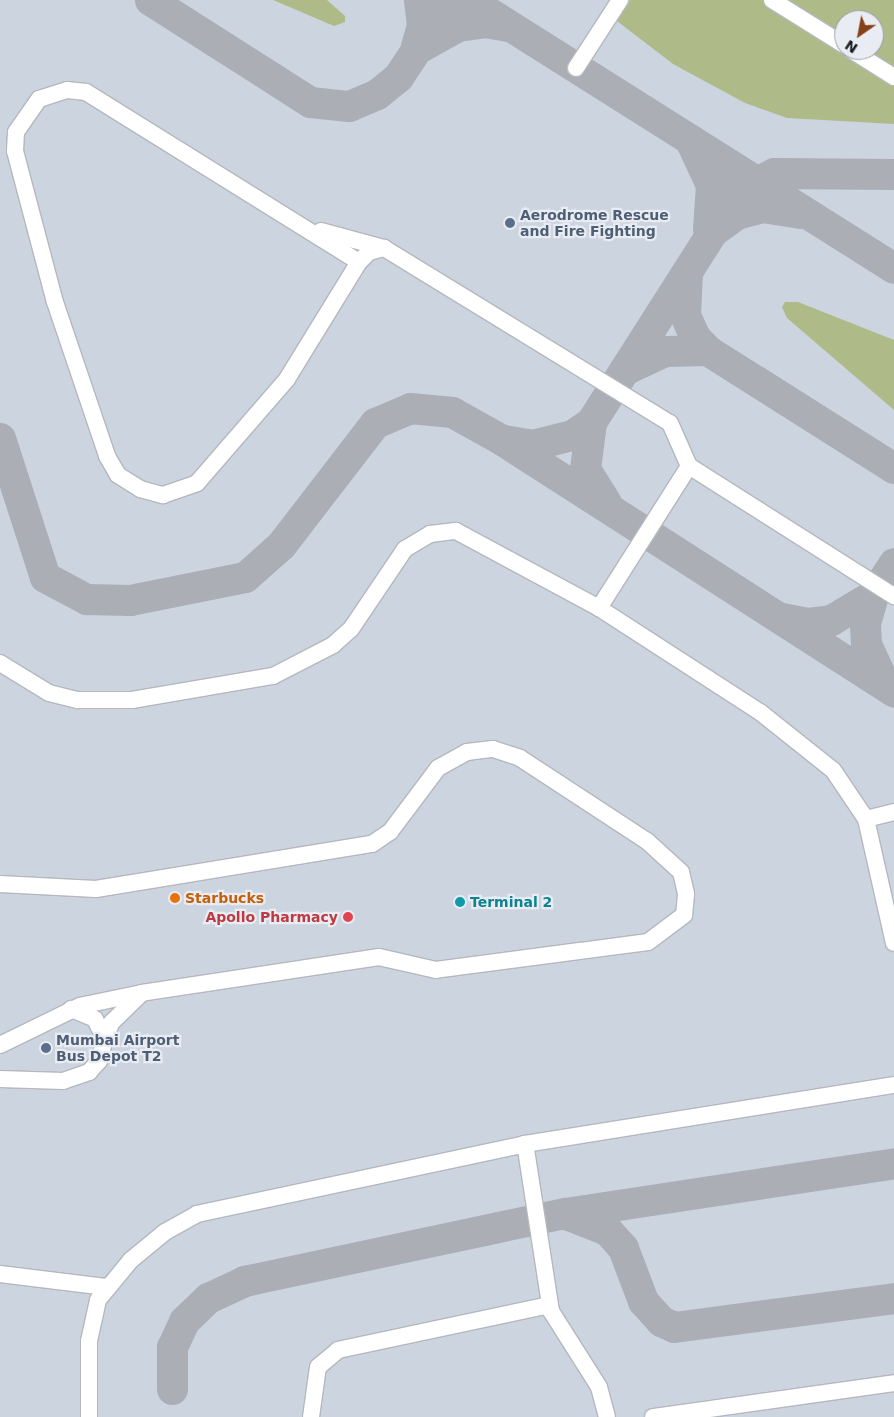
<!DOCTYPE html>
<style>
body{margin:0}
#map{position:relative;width:894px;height:1417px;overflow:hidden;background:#dce0e6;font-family:"DejaVu Sans",sans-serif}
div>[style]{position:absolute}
.built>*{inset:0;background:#ccd4e0}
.green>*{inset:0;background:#aebb89}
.taxiway>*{height:31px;margin:-15.5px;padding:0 15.5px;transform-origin:15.5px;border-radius:15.5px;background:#abaeb4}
.roads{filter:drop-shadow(1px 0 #b4b8bd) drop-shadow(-1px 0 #b4b8bd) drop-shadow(0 1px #b4b8bd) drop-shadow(0 -1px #b4b8bd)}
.minor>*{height:16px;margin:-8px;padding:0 8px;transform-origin:8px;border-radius:8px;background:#fff}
.dots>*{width:14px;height:14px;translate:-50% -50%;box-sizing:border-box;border:2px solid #e9edf3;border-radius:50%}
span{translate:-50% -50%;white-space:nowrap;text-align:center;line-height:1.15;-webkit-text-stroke:4.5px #e9edf3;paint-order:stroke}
.service-label{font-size:14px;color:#4e5e75;font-weight:700}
.left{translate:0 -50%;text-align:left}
.food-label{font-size:14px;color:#c56008;font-weight:700}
.culture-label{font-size:14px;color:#0d838f;font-weight:700}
.health-label{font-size:14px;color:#be3a42;font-weight:700}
.right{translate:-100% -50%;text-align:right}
.north{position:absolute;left:834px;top:10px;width:50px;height:50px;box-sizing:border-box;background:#e9edf3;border:1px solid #96999d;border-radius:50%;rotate:213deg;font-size:14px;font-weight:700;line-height:20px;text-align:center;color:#1a1b1d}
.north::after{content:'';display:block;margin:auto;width:18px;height:22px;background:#86401a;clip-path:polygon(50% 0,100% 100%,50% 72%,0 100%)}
</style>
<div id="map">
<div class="built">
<i style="clip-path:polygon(evenodd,0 0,894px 0,894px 1417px,0 1417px,0 0,844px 20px,874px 20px,874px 50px,844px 50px,844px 20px)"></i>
</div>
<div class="green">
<i style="clip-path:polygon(273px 0,327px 0,345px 16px,345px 22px,334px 26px)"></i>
<i style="clip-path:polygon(630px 0,764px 0,894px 81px,894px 124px,787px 118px,745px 103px,673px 64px,617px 21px)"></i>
<i style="clip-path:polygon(784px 0,894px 0,894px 70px,862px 50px,874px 50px,874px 20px,844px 20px,844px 38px)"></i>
<i style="clip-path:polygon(785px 302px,798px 302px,894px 340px,894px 410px,787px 318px,782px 307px)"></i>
</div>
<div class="taxiway">
<i style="left:150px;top:0;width:190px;rotate:32.5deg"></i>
<i style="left:310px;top:102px;width:39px;rotate:6deg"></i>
<i style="left:349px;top:106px;width:30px;rotate:-23deg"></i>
<i style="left:377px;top:94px;width:27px;rotate:-39deg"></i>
<i style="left:398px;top:77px;width:92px;rotate:-56.5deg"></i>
<i style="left:469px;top:0;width:502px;rotate:32.24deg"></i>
<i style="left:416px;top:46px;width:22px;rotate:-74deg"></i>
<i style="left:422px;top:25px;width:25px;rotate:-97deg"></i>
<i style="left:422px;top:46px;width:41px;rotate:-29.1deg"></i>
<i style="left:458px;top:26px;width:27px;rotate:-8deg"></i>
<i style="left:485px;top:22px;width:23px;rotate:10deg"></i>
<i style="left:690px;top:140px;width:50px;rotate:65deg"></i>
<i style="left:711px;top:185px;width:44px;rotate:93.9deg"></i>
<i style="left:713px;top:231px;width:29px;rotate:-36deg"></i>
<i style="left:736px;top:214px;width:28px;rotate:-15deg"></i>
<i style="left:763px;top:207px;width:38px;rotate:9deg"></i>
<i style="left:687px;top:272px;width:43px;rotate:92.7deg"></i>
<i style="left:685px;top:315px;width:24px;rotate:66deg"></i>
<i style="left:695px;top:337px;width:18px;rotate:47deg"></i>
<i style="left:707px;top:350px;width:221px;rotate:32.3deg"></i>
<i style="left:624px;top:370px;width:45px;rotate:-24.9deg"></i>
<i style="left:665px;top:351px;width:42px;rotate:-1.4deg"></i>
<i style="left:591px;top:422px;width:47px;rotate:97.3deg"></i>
<i style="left:585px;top:469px;width:39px;rotate:58deg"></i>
<i style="left:0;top:438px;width:146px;rotate:72.1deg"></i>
<i style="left:45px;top:577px;width:47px;rotate:28.2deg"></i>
<i style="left:86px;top:599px;width:44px;rotate:1.3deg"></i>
<i style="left:130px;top:600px;width:117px;rotate:-11.3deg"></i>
<i style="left:245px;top:577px;width:48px;rotate:-41.6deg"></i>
<i style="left:281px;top:545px;width:154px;rotate:-52.4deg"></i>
<i style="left:375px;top:423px;width:38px;rotate:-23deg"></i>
<i style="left:410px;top:408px;width:42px;rotate:5.4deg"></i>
<i style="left:452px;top:412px;width:57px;rotate:29.2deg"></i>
<i style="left:502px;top:440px;width:466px;rotate:32.7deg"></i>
<i style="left:504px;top:440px;width:28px;rotate:10deg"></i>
<i style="left:532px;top:445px;width:41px;rotate:-14deg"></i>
<i style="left:572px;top:435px;width:23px;rotate:-34deg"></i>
<i style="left:591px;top:422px;width:274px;rotate:-57.5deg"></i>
<i style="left:738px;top:191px;width:40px;rotate:-26.6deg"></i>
<i style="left:774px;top:173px;width:120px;rotate:0.5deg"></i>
<i style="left:782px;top:618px;width:26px;rotate:11deg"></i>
<i style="left:808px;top:623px;width:23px;rotate:-7deg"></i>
<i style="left:831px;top:620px;width:49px;rotate:-30.8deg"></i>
<i style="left:885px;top:685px;width:45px;rotate:-114.9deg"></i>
<i style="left:866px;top:644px;width:21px;rotate:-93deg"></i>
<i style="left:865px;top:623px;width:29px;rotate:-74deg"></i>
<i style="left:873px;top:595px;width:38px;rotate:-57deg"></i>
<i style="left:566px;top:1214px;width:44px;rotate:21.3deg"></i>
<i style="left:607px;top:1230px;width:24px;rotate:48deg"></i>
<i style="left:623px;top:1248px;width:57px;rotate:69.3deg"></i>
<i style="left:643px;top:1301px;width:27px;rotate:48deg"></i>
<i style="left:661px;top:1321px;width:14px;rotate:25deg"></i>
<i style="left:674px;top:1327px;width:222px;rotate:-7.5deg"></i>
<i style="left:172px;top:1389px;width:42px;rotate:-90deg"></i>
<i style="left:172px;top:1347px;width:29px;rotate:-65deg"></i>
<i style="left:184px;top:1321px;width:33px;rotate:-44deg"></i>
<i style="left:208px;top:1298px;width:40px;rotate:-25deg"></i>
<i style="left:244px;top:1281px;width:328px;rotate:-12deg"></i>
<i style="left:565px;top:1213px;width:333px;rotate:-8.6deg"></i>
</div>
<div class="roads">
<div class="minor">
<i style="left:772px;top:0;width:85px;rotate:32deg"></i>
<i style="left:851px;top:50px;width:51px;rotate:32.1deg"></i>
<i style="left:576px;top:68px;width:81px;rotate:-57.1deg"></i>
<i style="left:321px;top:231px;width:65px;rotate:15.1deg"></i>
<i style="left:359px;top:262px;width:322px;rotate:-148.1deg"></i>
<i style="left:86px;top:92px;width:19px;rotate:-174deg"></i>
<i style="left:67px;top:90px;width:29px;rotate:162deg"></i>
<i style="left:39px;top:99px;width:40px;rotate:124.9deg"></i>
<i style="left:16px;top:132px;width:19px;rotate:93deg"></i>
<i style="left:15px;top:151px;width:156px;rotate:75.2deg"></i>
<i style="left:55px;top:302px;width:163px;rotate:71.3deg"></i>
<i style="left:107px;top:456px;width:22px;rotate:60deg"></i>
<i style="left:118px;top:475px;width:26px;rotate:32deg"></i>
<i style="left:140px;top:489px;width:24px;rotate:15deg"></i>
<i style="left:163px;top:495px;width:36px;rotate:-19deg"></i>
<i style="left:197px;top:483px;width:138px;rotate:-49.1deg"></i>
<i style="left:287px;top:379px;width:137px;rotate:-58.4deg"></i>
<i style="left:359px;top:262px;width:14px;rotate:-45deg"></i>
<i style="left:369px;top:252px;width:16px;rotate:-15deg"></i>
<i style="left:384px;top:248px;width:335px;rotate:31.5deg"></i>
<i style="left:670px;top:423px;width:47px;rotate:66.2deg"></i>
<i style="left:599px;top:608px;width:168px;rotate:-57.6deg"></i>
<i style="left:689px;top:466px;width:243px;rotate:32.4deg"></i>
<i style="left:0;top:663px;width:57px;rotate:31.5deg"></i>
<i style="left:49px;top:693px;width:30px;rotate:14deg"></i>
<i style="left:78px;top:700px;width:54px"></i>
<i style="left:132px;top:700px;width:143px;rotate:-9.7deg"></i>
<i style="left:273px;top:676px;width:68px;rotate:-27.3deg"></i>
<i style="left:333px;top:645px;width:24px;rotate:-42deg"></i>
<i style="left:351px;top:629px;width:97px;rotate:-56deg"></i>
<i style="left:405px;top:549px;width:29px;rotate:-31deg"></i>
<i style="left:430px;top:534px;width:26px;rotate:-7deg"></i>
<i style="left:456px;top:531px;width:162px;rotate:28.3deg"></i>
<i style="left:599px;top:608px;width:192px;rotate:32.9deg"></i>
<i style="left:760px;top:712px;width:93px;rotate:38.5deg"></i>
<i style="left:833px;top:770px;width:59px;rotate:56deg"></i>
<i style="left:866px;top:819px;width:29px;rotate:-14deg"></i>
<i style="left:866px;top:819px;width:127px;rotate:77.3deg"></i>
<i style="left:0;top:884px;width:96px;rotate:3deg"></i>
<i style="left:96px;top:889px;width:280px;rotate:-9.3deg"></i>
<i style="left:372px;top:844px;width:22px;rotate:-34deg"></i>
<i style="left:390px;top:832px;width:80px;rotate:-53.1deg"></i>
<i style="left:438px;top:768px;width:33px;rotate:-29deg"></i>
<i style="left:467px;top:752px;width:26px;rotate:-7deg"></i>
<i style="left:493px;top:749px;width:28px;rotate:18deg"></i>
<i style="left:520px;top:758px;width:152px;rotate:33.2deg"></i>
<i style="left:647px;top:841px;width:46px;rotate:42.4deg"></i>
<i style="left:681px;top:872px;width:23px;rotate:77deg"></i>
<i style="left:686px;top:894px;width:21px;rotate:95deg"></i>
<i style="left:684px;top:915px;width:45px;rotate:143.1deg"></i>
<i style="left:648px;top:942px;width:214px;rotate:172.5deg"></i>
<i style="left:436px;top:970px;width:58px;rotate:-167.2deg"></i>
<i style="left:379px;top:957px;width:240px;rotate:171.4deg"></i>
<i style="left:142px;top:993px;width:63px;rotate:168.2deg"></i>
<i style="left:80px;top:1006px;width:89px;rotate:154deg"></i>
<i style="left:105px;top:1039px;width:17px;rotate:-69deg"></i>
<i style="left:111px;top:1023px;width:43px;rotate:-44.1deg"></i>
<i style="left:0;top:1079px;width:63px;rotate:1.8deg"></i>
<i style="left:63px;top:1081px;width:28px;rotate:-19deg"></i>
<i style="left:89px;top:1072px;width:15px;rotate:-48deg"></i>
<i style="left:99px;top:1061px;width:23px;rotate:-75deg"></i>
<i style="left:105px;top:1039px;width:22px;rotate:-117deg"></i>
<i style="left:95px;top:1019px;width:26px;rotate:-157deg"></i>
<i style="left:0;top:1274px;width:107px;rotate:7deg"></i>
<i style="left:89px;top:1417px;width:76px;rotate:-90deg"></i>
<i style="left:89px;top:1341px;width:42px;rotate:-77.6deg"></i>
<i style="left:98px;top:1300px;width:52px;rotate:-50.5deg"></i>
<i style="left:131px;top:1260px;width:44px;rotate:-39.5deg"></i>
<i style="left:165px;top:1232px;width:37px;rotate:-29deg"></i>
<i style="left:197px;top:1214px;width:335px;rotate:-12deg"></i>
<i style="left:311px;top:1417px;width:50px;rotate:-82deg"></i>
<i style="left:318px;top:1367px;width:26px;rotate:-40deg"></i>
<i style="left:338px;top:1350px;width:216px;rotate:-12deg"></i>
<i style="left:607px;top:1417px;width:31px;rotate:-105deg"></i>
<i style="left:599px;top:1387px;width:90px;rotate:-122.3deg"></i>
<i style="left:551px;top:1311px;width:169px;rotate:-98.8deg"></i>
<i style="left:525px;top:1144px;width:374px;rotate:-9.1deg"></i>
<i style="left:653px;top:1417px;width:243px;rotate:-8deg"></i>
</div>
</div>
<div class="dots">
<i style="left:510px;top:223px;background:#5c6f8a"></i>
<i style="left:175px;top:898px;background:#e8710a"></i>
<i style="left:460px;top:902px;background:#0f9aa8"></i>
<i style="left:348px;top:917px;background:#e0444e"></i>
<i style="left:46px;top:1048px;background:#5c6f8a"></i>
</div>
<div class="service-label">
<span class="left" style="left:520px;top:223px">Aerodrome Rescue<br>and Fire Fighting</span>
<span class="left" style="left:56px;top:1048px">Mumbai Airport<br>Bus Depot T2</span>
</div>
<div class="food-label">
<span class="left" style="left:185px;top:898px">Starbucks</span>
</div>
<div class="culture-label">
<span class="left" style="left:470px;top:902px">Terminal 2</span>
</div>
<div class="health-label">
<span class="right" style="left:338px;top:917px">Apollo Pharmacy</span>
</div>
<div class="north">N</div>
</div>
